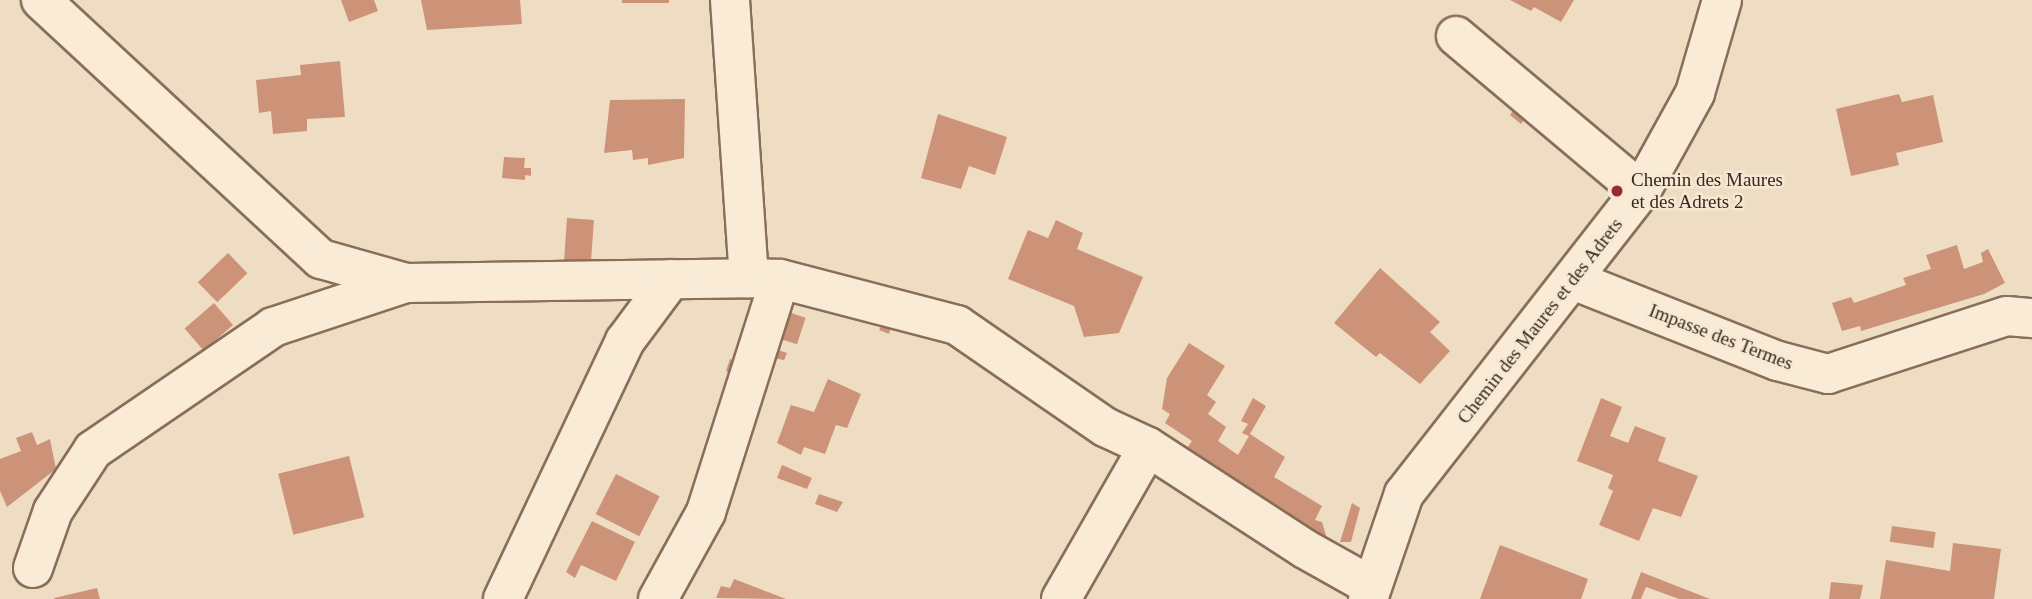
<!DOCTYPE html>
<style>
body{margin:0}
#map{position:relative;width:2032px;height:599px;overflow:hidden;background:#efddc3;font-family:"Times New Roman",serif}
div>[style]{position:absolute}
.building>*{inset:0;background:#cd9378;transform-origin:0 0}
.roads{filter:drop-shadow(2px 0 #896e59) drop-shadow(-2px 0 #896e59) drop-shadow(0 2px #896e59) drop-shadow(0 -2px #896e59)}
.minor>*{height:38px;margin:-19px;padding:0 19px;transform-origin:19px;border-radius:19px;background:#f9ebd6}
.dots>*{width:19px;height:19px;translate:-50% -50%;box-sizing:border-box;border:4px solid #f6e8d3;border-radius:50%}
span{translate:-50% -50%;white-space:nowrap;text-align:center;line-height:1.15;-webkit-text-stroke:5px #f6e8d3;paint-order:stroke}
.poi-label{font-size:19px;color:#39281e}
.left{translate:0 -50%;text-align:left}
.street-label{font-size:19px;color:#39281e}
</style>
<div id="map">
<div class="building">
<i style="clip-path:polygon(341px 0,374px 0,378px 11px,349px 22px)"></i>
<i style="clip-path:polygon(421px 0,520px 0,522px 24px,427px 30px)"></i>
<i style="left:622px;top:0;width:47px;height:3px"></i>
<i style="clip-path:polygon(1510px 0,1574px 0,1561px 22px,1534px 7px,1531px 11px)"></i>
<i style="clip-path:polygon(340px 61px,345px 117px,307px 119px,307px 131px,273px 134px,271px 111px,259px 113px,256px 80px,301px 75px,300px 65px)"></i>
<i style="clip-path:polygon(1899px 94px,1902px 102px,1933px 95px,1943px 142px,1896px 153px,1899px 165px,1851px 176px,1836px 109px)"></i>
<i style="clip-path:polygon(685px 99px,684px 158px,648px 165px,648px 158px,633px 160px,632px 150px,604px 153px,610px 100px)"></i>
<i style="clip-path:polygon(1518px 104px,1528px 114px,1521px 124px,1510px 115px)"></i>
<i style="clip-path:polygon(938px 114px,1007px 137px,995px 175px,969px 166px,961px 189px,921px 178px)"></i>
<i style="clip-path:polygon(504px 157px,525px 158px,524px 168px,531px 168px,531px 176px,525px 175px,525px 180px,502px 178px)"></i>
<i style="left:567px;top:218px;width:27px;height:48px;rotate:4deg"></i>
<i style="clip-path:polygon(1056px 220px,1083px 233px,1077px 249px,1143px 277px,1119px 333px,1084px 337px,1074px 306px,1008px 279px,1028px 230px,1048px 238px)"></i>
<i style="clip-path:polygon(1957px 245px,1964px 269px,1983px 262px,1981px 253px,1988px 249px,2005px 283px,1984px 294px,1861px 331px,1860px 326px,1842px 331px,1832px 303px,1851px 297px,1854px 303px,1906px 285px,1903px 278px,1931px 269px,1926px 255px)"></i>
<i style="left:228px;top:253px;width:28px;height:42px;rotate:46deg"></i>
<i style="clip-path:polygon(1380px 268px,1440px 322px,1430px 332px,1450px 351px,1420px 384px,1380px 353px,1376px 357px,1334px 323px)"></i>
<i style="left:214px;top:303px;width:29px;height:39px;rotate:49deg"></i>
<i style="left:779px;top:309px;width:28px;height:28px;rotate:18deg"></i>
<i style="clip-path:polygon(882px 325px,891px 326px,889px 334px,879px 330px)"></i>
<i style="clip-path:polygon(1189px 343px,1225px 366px,1207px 395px,1216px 402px,1208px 414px,1226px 427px,1218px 441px,1238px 455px,1249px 436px,1242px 433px,1248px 424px,1241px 421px,1253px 398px,1266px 406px,1250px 434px,1285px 457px,1274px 477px,1322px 506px,1315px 520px,1322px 522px,1328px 542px,1183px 454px,1192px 441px,1165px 423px,1170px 414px,1162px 409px,1167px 378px)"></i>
<i style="clip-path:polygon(775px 349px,787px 353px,784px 360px,773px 358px)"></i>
<i style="left:730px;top:359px;width:9px;height:13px;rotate:18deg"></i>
<i style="clip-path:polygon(828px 379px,861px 394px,847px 428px,836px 425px,825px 454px,804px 447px,801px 455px,777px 443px,791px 405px,814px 412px)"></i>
<i style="clip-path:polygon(1601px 398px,1622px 407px,1610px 436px,1628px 443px,1635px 426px,1666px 438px,1658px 461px,1698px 476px,1681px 517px,1653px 508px,1639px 541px,1599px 525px,1613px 491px,1608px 488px,1613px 475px,1577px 461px)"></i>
<i style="clip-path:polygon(32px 432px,37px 445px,50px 439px,56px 469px,7px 507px,0 491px,0 459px,21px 451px,16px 438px)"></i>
<i style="left:349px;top:456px;width:63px;height:73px;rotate:76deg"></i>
<i style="clip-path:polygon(782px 465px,812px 478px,807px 489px,777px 478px)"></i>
<i style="left:616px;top:474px;width:49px;height:45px;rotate:27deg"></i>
<i style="clip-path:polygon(819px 494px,843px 502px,837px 512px,815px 504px)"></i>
<i style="clip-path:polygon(1352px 503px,1360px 508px,1351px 542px,1340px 542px)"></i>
<i style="clip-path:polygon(592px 521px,635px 542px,616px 581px,581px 565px,575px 578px,566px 572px)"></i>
<i style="left:1892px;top:526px;width:44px;height:16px;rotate:8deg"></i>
<i style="clip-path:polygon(1953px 543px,2001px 549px,1994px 599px,1880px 599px,1886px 560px,1950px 571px)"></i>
<i style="clip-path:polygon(1500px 545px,1588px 579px,1581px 599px,1480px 599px)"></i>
<i style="clip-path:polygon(1641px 572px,1710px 599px,1679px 599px,1646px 587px,1641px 599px,1631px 599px)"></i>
<i style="clip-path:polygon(734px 579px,786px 599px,716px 598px,721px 586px,730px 588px)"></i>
<i style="clip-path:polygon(1831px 582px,1863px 585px,1860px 599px,1829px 599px)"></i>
<i style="clip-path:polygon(97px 588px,100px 599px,54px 599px,54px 598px)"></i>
</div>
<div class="roads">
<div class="minor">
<i style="left:41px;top:0;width:381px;rotate:42.8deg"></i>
<i style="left:321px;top:259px;width:88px;rotate:15.8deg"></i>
<i style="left:730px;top:0;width:279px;rotate:86.1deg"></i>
<i style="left:1456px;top:36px;width:241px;rotate:40deg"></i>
<i style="left:1573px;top:280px;width:220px;rotate:21.6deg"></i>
<i style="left:1778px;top:361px;width:52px;rotate:14.6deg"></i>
<i style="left:1828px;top:374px;width:188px;rotate:-18deg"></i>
<i style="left:2007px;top:316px;width:25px;rotate:5deg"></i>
<i style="left:33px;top:568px;width:60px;rotate:-70.7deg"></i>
<i style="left:53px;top:511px;width:73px;rotate:-56.7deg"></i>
<i style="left:93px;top:450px;width:218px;rotate:-34.3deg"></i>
<i style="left:273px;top:327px;width:140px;rotate:-18.3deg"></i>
<i style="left:406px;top:283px;width:343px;rotate:-0.8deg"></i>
<i style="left:749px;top:278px;width:31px;rotate:2deg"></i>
<i style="left:780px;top:279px;width:183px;rotate:14.6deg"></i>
<i style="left:957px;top:325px;width:180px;rotate:34.6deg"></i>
<i style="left:1105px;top:427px;width:47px;rotate:24.9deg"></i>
<i style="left:1148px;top:447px;width:187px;rotate:33deg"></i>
<i style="left:1305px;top:549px;width:76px;rotate:29.3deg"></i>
<i style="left:503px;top:599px;width:285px;rotate:-64.7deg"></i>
<i style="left:625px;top:341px;width:77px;rotate:-53.4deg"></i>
<i style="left:658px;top:599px;width:99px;rotate:-61.1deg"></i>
<i style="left:706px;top:512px;width:244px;rotate:-72.4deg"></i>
<i style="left:1061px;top:599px;width:175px;rotate:-60.2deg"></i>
<i style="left:1368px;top:599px;width:111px;rotate:-71.1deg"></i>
<i style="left:1404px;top:494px;width:385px;rotate:-52deg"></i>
<i style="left:1641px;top:191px;width:112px;rotate:-61.1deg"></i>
<i style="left:1695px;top:93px;width:97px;rotate:-73.8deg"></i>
</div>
</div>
<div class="dots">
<i style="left:1617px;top:191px;background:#992934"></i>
</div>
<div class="poi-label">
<span class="left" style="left:1631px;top:191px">Chemin des Maures<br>et des Adrets 2</span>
</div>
<div class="street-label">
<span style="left:1540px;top:321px;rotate:-52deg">Chemin des Maures et des Adrets</span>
<span style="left:1721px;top:337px;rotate:21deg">Impasse des Termes</span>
</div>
</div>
